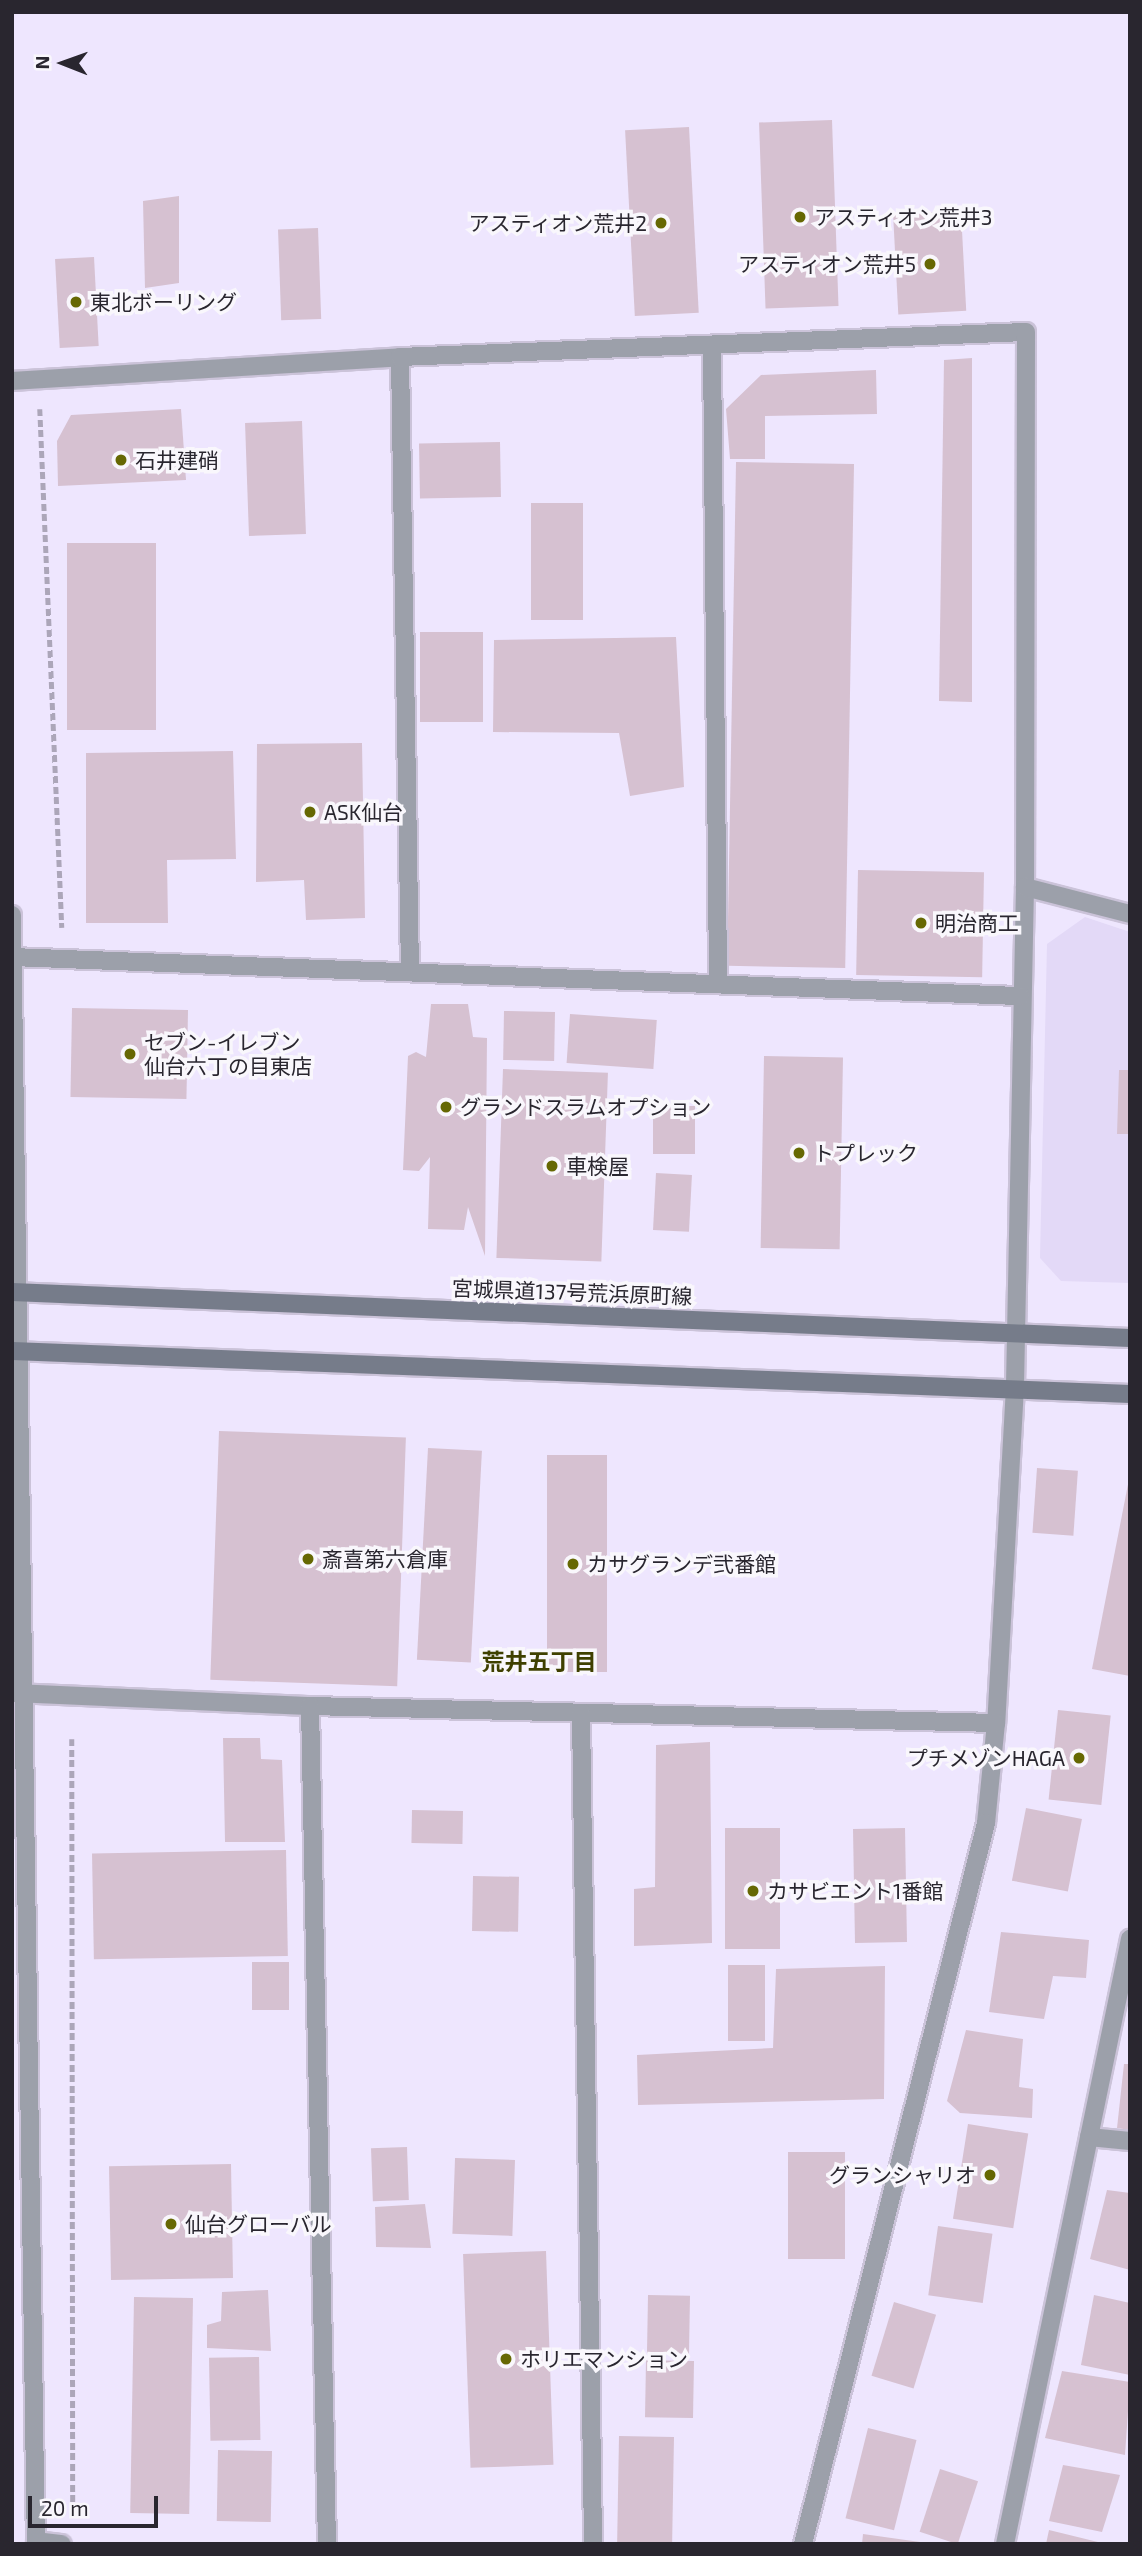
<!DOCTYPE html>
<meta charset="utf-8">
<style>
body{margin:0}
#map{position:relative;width:1142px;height:2556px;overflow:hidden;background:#eee6fe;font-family:"Exo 2","Noto Sans JP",sans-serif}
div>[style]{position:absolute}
.built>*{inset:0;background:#e3d9f7}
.building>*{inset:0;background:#d6c1d1;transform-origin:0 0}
.path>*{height:4.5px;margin-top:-2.25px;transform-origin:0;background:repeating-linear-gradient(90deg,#aca6b9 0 7px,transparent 0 10.5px)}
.roads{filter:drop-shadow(2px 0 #cbc3d9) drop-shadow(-2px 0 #cbc3d9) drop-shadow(0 2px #cbc3d9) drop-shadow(0 -2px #cbc3d9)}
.minor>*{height:18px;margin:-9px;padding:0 9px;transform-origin:9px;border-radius:9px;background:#9ca0aa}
.tertiary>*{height:18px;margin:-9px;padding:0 9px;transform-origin:9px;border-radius:9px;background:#9ca0aa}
.secondary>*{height:18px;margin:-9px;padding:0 9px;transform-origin:9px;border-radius:9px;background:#767c8a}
.dots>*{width:19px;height:19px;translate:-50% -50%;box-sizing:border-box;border:4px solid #f9f7fc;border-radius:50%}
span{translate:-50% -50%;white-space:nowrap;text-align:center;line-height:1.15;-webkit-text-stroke:7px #f9f7fc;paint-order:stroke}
.poi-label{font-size:21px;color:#29262f}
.left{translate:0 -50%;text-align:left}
.right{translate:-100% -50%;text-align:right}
.street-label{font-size:21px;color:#29262f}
.neighbourhood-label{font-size:23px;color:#3f4000;font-weight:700}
.frame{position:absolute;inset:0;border:14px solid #29262f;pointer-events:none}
.north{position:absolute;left:28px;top:28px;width:70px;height:70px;-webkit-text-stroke:5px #f9f7fc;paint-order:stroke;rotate:271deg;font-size:19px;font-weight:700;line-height:28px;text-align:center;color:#29262f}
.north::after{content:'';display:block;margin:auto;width:24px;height:32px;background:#29262f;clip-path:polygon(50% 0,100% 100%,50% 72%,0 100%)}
.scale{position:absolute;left:28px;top:2496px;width:130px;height:32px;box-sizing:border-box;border:4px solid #29262f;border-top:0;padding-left:9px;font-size:21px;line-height:24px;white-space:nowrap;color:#29262f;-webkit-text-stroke:5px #f9f7fc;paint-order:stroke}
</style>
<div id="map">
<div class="built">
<i style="clip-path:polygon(1085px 917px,1130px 932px,1130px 1283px,1061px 1281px,1040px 1258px,1047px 944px)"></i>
</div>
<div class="building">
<i style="left:832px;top:120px;width:186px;height:73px;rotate:88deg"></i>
<i style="left:689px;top:127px;width:186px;height:64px;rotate:87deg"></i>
<i style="clip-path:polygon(179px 196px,179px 283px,145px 288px,143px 201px)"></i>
<i style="left:961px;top:211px;width:100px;height:68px;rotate:87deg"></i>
<i style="left:318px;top:228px;width:91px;height:40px;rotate:88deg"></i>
<i style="left:94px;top:257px;width:89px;height:39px;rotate:87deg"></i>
<i style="clip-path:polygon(972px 358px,972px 702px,939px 701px,944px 360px)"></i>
<i style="clip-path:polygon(876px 370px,877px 414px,765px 416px,765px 459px,730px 459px,726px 409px,761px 375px)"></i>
<i style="clip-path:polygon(181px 409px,186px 480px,58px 486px,57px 441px,71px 415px)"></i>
<i style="left:302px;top:421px;width:113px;height:57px;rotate:88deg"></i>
<i style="left:500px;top:442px;width:55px;height:81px;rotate:89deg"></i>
<i style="left:854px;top:464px;width:504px;height:118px;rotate:91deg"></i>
<i style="left:583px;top:503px;width:117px;height:52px;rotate:90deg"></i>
<i style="left:156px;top:543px;width:187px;height:89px;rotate:90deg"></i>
<i style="left:420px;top:632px;width:63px;height:90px"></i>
<i style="clip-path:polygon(676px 637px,684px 787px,630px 796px,619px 733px,493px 732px,494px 640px)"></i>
<i style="clip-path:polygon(362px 743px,365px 918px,306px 920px,304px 880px,256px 882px,257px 744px)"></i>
<i style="clip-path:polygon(233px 751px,236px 859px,167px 860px,168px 923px,86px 923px,86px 753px)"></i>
<i style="left:858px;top:870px;width:126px;height:105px;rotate:1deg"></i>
<i style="clip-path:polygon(431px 1004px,468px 1004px,473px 1037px,487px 1038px,485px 1256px,468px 1207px,464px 1230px,428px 1229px,430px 1157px,419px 1171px,403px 1170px,408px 1056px,416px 1052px,426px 1057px)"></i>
<i style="left:188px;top:1010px;width:89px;height:116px;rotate:91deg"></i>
<i style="left:504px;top:1011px;width:51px;height:49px;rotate:1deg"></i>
<i style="left:570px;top:1014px;width:87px;height:49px;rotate:4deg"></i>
<i style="left:764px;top:1056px;width:79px;height:192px;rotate:1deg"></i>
<i style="left:503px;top:1069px;width:105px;height:189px;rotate:2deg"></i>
<i style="clip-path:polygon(1119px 1070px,1130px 1070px,1130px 1134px,1117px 1134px)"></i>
<i style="left:653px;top:1106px;width:42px;height:48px"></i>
<i style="left:656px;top:1173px;width:36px;height:57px;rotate:3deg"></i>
<i style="left:219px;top:1431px;width:187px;height:249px;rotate:2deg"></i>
<i style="left:428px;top:1448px;width:54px;height:212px;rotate:3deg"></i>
<i style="left:547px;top:1455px;width:60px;height:217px"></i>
<i style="left:1037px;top:1468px;width:41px;height:65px;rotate:4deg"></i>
<i style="clip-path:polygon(1130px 1474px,1130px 1676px,1092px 1669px)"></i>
<i style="left:1058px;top:1710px;width:53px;height:90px;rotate:6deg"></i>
<i style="clip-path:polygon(223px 1738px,260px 1738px,261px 1759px,282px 1760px,285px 1842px,225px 1842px)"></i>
<i style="clip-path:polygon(710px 1742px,712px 1943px,634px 1946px,634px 1889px,655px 1887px,656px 1745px)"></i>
<i style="left:1026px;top:1808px;width:57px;height:74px;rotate:11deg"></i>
<i style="left:412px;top:1810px;width:51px;height:33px;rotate:1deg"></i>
<i style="left:780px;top:1828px;width:121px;height:55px;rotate:90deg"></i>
<i style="left:905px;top:1828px;width:114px;height:52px;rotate:89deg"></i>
<i style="left:286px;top:1850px;width:106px;height:194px;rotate:89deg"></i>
<i style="left:473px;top:1876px;width:46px;height:55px;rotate:1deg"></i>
<i style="clip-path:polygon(1001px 1932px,1089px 1940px,1086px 1978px,1053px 1976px,1044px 2019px,989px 2012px)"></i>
<i style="left:252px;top:1962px;width:37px;height:48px"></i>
<i style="left:728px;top:1965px;width:37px;height:76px"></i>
<i style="clip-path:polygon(885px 1966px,884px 2099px,638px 2105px,637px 2055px,773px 2048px,776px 1969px)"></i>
<i style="clip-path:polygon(966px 2030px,1023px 2039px,1019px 2087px,1033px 2089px,1032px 2118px,960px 2113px,947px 2101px)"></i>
<i style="clip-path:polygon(1124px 2064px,1130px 2064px,1130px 2130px,1117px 2128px)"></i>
<i style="left:968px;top:2124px;width:61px;height:96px;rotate:9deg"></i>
<i style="left:407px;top:2147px;width:53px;height:36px;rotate:88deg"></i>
<i style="left:788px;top:2152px;width:57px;height:107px"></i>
<i style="left:515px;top:2160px;width:76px;height:60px;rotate:92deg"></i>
<i style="left:231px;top:2164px;width:114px;height:122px;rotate:89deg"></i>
<i style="clip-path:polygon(1107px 2190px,1130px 2193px,1130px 2270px,1090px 2259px)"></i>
<i style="clip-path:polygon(425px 2204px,431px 2248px,376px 2247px,375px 2207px)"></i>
<i style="left:938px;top:2226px;width:55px;height:70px;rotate:8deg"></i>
<i style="left:546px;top:2251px;width:214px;height:83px;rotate:88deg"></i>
<i style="clip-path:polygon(268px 2290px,271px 2351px,207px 2348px,207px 2325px,221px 2321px,222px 2292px)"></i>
<i style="left:648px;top:2295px;width:42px;height:58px;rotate:1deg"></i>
<i style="clip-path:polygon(1094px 2295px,1130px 2303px,1130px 2375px,1081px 2365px)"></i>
<i style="left:134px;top:2297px;width:59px;height:216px;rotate:1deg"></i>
<i style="left:894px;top:2302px;width:44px;height:77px;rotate:17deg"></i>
<i style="left:259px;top:2357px;width:83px;height:50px;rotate:89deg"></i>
<i style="left:694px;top:2361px;width:57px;height:48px;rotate:91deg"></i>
<i style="clip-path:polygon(1062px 2371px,1130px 2382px,1125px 2455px,1045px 2438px)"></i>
<i style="left:868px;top:2428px;width:50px;height:93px;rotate:14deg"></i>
<i style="left:619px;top:2436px;width:55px;height:108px;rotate:1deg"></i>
<i style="left:272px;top:2451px;width:71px;height:54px;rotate:91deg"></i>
<i style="clip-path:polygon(1063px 2465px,1120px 2475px,1102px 2532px,1049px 2521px)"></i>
<i style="left:940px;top:2469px;width:40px;height:66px;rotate:18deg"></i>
<i style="clip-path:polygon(1049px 2530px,1102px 2543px,1102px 2544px,1046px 2544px)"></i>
<i style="clip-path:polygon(863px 2534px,920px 2542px,920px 2544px,862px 2544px)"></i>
</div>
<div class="path">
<i style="left:40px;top:409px;width:519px;rotate:87.57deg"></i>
<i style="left:72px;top:1739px;width:773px;rotate:89.93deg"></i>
</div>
<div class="roads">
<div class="minor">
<i style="left:712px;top:345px;width:638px;rotate:89.46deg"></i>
<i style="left:400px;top:357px;width:614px;rotate:89.07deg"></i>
<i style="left:12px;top:381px;width:389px;rotate:-3.5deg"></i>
<i style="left:400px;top:357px;width:626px;rotate:-2.29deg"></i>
<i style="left:1026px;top:332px;width:555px;rotate:90.1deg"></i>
<i style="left:1025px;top:887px;width:500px;rotate:91.15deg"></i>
<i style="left:1015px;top:1387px;width:337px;rotate:93.2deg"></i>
<i style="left:996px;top:1723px;width:100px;rotate:95.7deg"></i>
<i style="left:986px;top:1823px;width:744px;rotate:104.24deg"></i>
<i style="left:1025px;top:887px;width:108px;rotate:14.4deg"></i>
<i style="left:12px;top:957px;width:1009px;rotate:2.22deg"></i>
<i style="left:12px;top:1693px;width:298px;rotate:2.5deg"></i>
<i style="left:310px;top:1706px;width:686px;rotate:1.42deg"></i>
<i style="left:310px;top:1706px;width:838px;rotate:88.84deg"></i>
<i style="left:581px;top:1713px;width:831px;rotate:89.17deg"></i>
<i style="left:1089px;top:2137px;width:41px;rotate:5.6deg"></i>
<i style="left:36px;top:2541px;width:26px;rotate:7deg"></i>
<i style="left:1005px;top:2544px;width:618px;rotate:-78.33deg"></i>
</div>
<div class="tertiary">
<i style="left:12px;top:915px;width:1629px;rotate:89.16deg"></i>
</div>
<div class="secondary">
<i style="left:12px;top:1292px;width:1119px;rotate:2.36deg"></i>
<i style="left:12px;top:1351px;width:1119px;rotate:2.2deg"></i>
</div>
</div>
<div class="dots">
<i style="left:800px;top:217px;background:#666803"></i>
<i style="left:661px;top:223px;background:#666803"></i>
<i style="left:930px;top:264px;background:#666803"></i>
<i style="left:76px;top:302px;background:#666803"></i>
<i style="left:121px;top:460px;background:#666803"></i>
<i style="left:310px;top:812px;background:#666803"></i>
<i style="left:921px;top:923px;background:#666803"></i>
<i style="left:130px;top:1054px;background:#666803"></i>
<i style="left:446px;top:1107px;background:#666803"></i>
<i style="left:799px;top:1153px;background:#666803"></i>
<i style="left:552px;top:1166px;background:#666803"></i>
<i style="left:308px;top:1559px;background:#666803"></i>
<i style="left:573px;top:1564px;background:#666803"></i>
<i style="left:1079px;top:1758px;background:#666803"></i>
<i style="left:753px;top:1891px;background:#666803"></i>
<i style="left:990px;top:2175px;background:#666803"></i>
<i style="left:171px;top:2224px;background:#666803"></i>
<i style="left:506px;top:2359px;background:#666803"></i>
</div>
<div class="poi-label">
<span class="left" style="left:814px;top:217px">アスティオン荒井3</span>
<span class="right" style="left:647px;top:223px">アスティオン荒井2</span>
<span class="right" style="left:916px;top:264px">アスティオン荒井5</span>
<span class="left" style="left:90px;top:302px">東北ボーリング</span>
<span class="left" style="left:135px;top:460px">石井建硝</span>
<span class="left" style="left:324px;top:812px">ASK仙台</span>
<span class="left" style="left:935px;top:923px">明治商工</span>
<span class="left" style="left:144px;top:1054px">セブン-イレブン<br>仙台六丁の目東店</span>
<span class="left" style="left:460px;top:1107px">グランドスラムオプション</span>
<span class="left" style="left:813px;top:1153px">トプレック</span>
<span class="left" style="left:566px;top:1166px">車検屋</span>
<span class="left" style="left:322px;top:1559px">斎喜第六倉庫</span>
<span class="left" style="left:587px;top:1564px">カサグランデ弐番館</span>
<span class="right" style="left:1065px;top:1758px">プチメゾンHAGA</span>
<span class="left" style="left:767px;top:1891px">カサビエント1番館</span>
<span class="right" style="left:976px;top:2175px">グランシャリオ</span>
<span class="left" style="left:185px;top:2224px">仙台グローバル</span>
<span class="left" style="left:520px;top:2359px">ホリエマンション</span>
</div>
<div class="street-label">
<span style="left:572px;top:1292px;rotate:2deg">宮城県道137号荒浜原町線</span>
</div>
<div class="neighbourhood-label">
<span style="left:539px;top:1661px">荒井五丁目</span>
</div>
<div class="frame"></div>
<div class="north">N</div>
<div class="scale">20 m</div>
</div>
